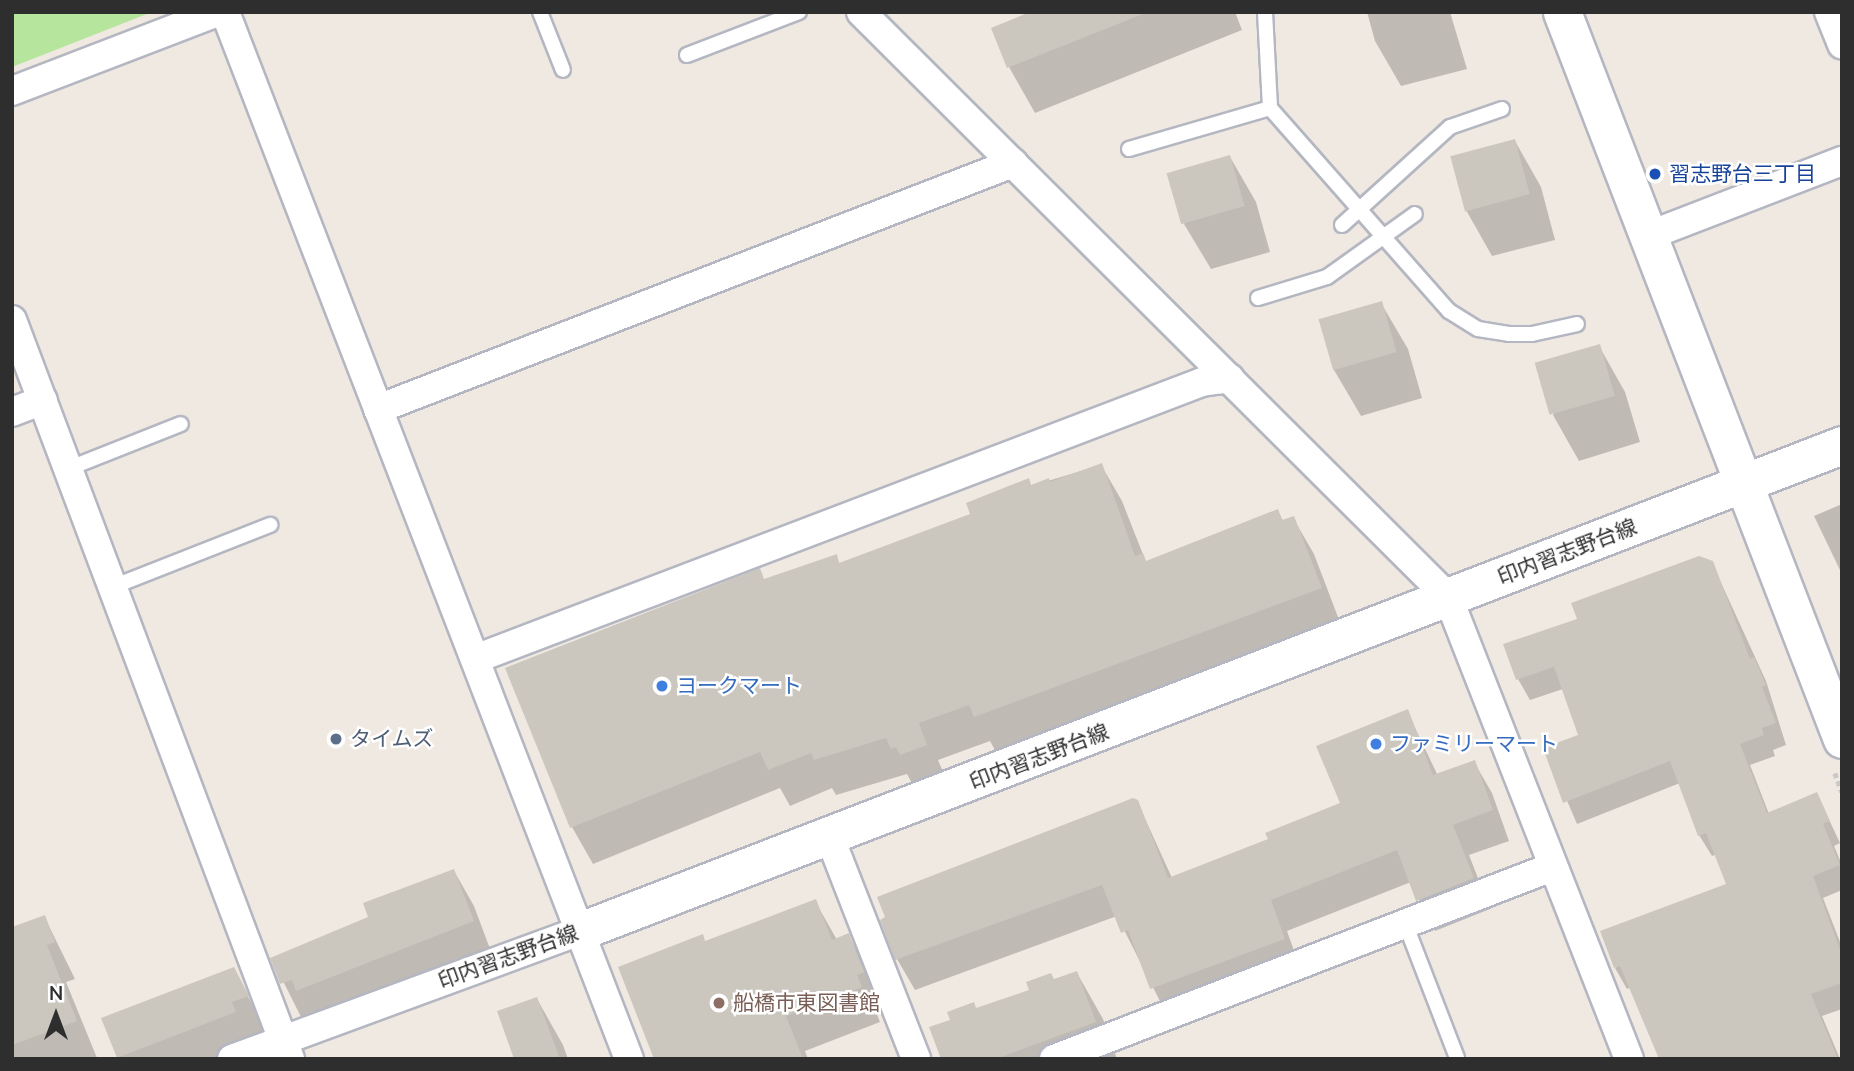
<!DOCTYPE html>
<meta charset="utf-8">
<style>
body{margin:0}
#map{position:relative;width:1854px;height:1071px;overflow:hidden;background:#efe9e1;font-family:"Nunito Sans","Noto Sans JP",sans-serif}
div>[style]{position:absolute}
.green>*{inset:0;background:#b6e59e}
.shadow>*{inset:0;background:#0003}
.building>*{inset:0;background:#cbc7bf;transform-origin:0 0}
.path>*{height:4.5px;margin-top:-2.25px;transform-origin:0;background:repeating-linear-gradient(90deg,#c9c9c9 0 5px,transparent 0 8.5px)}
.roads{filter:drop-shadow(2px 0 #b4b7c1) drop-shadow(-2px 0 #b4b7c1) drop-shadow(0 2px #b4b7c1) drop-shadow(0 -2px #b4b7c1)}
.service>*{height:14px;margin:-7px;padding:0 7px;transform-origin:7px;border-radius:7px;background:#fff}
.minor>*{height:28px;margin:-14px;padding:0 14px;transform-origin:14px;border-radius:14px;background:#fff}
.tertiary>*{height:37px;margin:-18.5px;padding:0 18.5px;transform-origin:18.5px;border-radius:18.5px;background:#fff}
.dots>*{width:19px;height:19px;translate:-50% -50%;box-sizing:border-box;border:4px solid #fff;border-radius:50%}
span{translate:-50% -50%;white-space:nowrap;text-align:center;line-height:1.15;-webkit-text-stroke:5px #fff;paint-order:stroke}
.transit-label{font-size:21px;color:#164399}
.left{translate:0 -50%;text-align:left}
.street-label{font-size:21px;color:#2e2e2e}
.shop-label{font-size:21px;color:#366cbe}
.service-label{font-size:21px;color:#4e5e75}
.education-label{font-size:21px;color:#785e54}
.frame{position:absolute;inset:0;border:14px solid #2e2e2e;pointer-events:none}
.north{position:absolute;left:21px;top:980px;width:70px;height:70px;-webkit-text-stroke:5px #fff;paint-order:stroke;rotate:0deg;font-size:19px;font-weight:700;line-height:28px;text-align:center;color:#2e2e2e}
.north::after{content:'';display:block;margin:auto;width:24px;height:32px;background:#2e2e2e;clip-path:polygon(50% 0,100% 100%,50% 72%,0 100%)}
</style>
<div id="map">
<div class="green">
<i style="clip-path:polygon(12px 12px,152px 12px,12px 67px)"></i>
</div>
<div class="shadow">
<i style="clip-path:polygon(1035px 12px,1235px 12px,1242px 30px,1035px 113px,1009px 67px)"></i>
<i style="clip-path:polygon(1367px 12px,1450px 12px,1467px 69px,1401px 86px,1375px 41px)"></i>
<i style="clip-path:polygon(1515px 141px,1541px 187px,1555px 240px,1492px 256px,1466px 210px)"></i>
<i style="clip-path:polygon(1230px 157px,1256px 202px,1270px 252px,1211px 269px,1184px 224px)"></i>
<i style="clip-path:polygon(1381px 303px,1408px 349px,1422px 398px,1361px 416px,1334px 370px)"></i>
<i style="clip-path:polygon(1599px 346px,1625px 392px,1640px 442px,1579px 461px,1553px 415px)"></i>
<i style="clip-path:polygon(1101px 465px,1122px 501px,1146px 562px,1278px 511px,1283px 521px,1293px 518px,1314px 554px,1341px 625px,996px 752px,990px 741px,938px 760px,947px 781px,913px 785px,907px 774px,836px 795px,832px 788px,790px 806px,780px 788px,593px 864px,572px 827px,507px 669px,836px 557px,840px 564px,972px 515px,1031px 486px)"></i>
<i style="clip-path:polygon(1842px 504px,1842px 569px,1840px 570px,1814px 516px)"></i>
<i style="clip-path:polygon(1712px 563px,1766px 681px,1786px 745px,1773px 750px,1775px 756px,1750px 765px,1769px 814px,1817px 794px,1840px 843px,1834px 846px,1842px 865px,1842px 890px,1823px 898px,1842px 947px,1842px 1009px,1822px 1016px,1840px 1059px,1664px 1059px,1631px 987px,1627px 989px,1615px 968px,1728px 885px,1717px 854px,1712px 856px,1699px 835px,1680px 783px,1577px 824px,1545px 749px,1581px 736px,1563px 689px,1530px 700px,1518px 679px,1579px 620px)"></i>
<i style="clip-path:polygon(1407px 711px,1438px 776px,1474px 762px,1492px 793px,1509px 841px,1469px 855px,1490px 909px,1435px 931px,1411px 882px,1287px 931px,1301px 970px,1169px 1019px,1117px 916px,915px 990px,897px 959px,882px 921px,1137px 801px,1172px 878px,1270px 840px,1342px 804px)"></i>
<i style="clip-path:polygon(454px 871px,474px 906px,493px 957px,302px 1019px,272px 959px,371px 918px)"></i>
<i style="clip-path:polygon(815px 901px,837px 940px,848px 935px,868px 969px,883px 1007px,875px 1009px,880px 1022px,805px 1051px,808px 1059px,656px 1059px,706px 943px)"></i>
<i style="clip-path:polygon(45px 918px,75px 979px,66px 982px,97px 1058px,12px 1059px,12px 930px)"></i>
<i style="clip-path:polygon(233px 969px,273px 1042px,259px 1059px,119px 1059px,104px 1019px)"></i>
<i style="clip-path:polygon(1077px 973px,1103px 1019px,1117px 1059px,943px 1059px,976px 1010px)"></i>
<i style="clip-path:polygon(537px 999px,563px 1045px,568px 1059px,516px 1059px)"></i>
</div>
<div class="building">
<i style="clip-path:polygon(1030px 12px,1143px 12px,1143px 14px,1007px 68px,991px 28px)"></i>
<i style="left:1515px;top:139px;width:57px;height:67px;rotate:75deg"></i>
<i style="left:1230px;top:155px;width:53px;height:66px;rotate:74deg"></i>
<i style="left:1382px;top:301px;width:53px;height:66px;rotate:74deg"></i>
<i style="left:1600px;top:344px;width:54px;height:68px;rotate:74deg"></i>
<i style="clip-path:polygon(1102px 463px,1135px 556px,1143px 553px,1146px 561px,1278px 509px,1282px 520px,1294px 516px,1322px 588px,974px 717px,969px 705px,919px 723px,927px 745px,900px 755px,896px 747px,891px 749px,886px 738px,814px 760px,811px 753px,768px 770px,760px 752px,570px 828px,505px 668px,760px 568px,764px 579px,837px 554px,839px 563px,970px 514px,966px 503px,1029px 478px,1031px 485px,1049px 478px,1050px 482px)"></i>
<i style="clip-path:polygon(1699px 556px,1713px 561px,1750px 659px,1754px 657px,1766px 685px,1762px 687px,1776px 723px,1762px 728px,1764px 735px,1740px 744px,1767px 813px,1817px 792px,1830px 821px,1823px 824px,1840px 865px,1813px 876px,1842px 955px,1842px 983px,1811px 994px,1838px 1059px,1659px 1059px,1620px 966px,1614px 968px,1600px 931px,1726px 884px,1706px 833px,1698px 836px,1670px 761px,1563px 803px,1543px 748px,1578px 735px,1554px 667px,1516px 680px,1503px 644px,1577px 619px,1571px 603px)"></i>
<i style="clip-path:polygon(1408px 709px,1433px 775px,1475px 760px,1493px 810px,1453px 825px,1474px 878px,1416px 901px,1397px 850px,1271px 900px,1285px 939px,1150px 989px,1128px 930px,1121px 933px,1102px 885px,895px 960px,880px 920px,885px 917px,877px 897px,1133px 798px,1138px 800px,1168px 878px,1268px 839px,1265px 833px,1340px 803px,1316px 746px)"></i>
<i style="clip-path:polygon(454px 869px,474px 921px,296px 991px,292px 980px,280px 984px,270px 958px,368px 917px,363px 903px)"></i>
<i style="clip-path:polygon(816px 899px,832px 940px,849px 933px,864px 972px,857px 975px,862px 987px,786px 1016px,803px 1059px,654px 1059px,618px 967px,703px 934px,705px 941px)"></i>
<i style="clip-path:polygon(45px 915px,55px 942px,47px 945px,77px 1021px,12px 1045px,12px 927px)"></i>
<i style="clip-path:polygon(234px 967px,249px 996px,232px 1002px,236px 1012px,117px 1058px,101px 1018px)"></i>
<i style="clip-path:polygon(1077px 971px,1096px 1022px,996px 1059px,941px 1059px,929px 1027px,950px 1020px,947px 1012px,974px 1002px,976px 1008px,1029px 990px,1026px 982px,1051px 973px,1054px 979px)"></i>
<i style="clip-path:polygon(537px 997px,560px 1059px,514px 1059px,497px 1011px)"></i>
</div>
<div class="path">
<i style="left:1835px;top:773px;width:20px;rotate:70deg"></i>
</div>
<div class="roads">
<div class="service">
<i style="left:540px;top:12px;width:62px;rotate:68.4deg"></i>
<i style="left:1265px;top:12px;width:96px;rotate:87deg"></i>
<i style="left:1270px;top:108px;width:271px;rotate:48.6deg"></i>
<i style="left:1449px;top:311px;width:34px;rotate:32deg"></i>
<i style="left:1478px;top:329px;width:31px;rotate:9deg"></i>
<i style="left:1509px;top:334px;width:23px"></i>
<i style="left:1532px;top:334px;width:46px;rotate:-12.5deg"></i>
<i style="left:687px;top:55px;width:120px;rotate:-21deg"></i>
<i style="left:1129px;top:149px;width:147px;rotate:-16.2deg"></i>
<i style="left:1342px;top:225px;width:146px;rotate:-42.2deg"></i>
<i style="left:1450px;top:127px;width:55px;rotate:-19.1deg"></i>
<i style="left:1258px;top:298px;width:72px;rotate:-16.9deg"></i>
<i style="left:1327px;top:277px;width:108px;rotate:-35.6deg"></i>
<i style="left:70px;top:468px;width:119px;rotate:-21.6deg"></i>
<i style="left:115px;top:586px;width:167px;rotate:-21.5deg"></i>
<i style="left:1405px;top:923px;width:145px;rotate:68.9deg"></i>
</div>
<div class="minor">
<i style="left:225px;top:12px;width:1122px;rotate:68.9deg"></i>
<i style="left:861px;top:12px;width:829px;rotate:44.9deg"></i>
<i style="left:1448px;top:597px;width:496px;rotate:68.6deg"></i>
<i style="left:1829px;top:12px;width:35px;rotate:68deg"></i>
<i style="left:12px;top:91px;width:221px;rotate:-21deg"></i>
<i style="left:1650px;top:235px;width:206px;rotate:-21.1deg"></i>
<i style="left:12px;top:320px;width:790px;rotate:69.38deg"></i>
<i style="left:378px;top:409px;width:681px;rotate:-21.18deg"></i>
<i style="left:12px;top:412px;width:33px;rotate:-21deg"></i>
<i style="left:475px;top:659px;width:778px;rotate:-20.86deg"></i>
<i style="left:1202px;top:382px;width:28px;rotate:-8deg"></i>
<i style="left:830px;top:838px;width:237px;rotate:68.7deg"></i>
<i style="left:232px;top:1059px;width:371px;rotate:-20.2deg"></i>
<i style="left:1054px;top:1059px;width:534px;rotate:-21.08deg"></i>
</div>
<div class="tertiary">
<i style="left:1562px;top:12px;width:779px;rotate:68.94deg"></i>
<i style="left:580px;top:931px;width:1352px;rotate:-21.06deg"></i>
</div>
</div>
<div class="dots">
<i style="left:1655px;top:174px;background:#1a4fb4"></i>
<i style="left:662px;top:686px;background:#3f7fe0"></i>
<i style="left:336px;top:739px;background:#5c6f8a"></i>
<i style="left:1376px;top:744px;background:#3f7fe0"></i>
<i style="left:719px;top:1003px;background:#8d6e63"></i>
</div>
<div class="transit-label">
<span class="left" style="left:1669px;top:174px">習志野台三丁目</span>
</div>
<div class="street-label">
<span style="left:1567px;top:552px;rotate:-21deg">印内習志野台線</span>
<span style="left:1039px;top:757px;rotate:-21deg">印内習志野台線</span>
<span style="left:508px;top:957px;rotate:-20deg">印内習志野台線</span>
</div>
<div class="shop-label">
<span class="left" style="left:676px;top:686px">ヨークマート</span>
<span class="left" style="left:1390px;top:744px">ファミリーマート</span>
</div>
<div class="service-label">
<span class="left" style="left:350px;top:739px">タイムズ</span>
</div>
<div class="education-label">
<span class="left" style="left:733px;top:1003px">船橋市東図書館</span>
</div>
<div class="frame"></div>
<div class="north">N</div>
</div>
